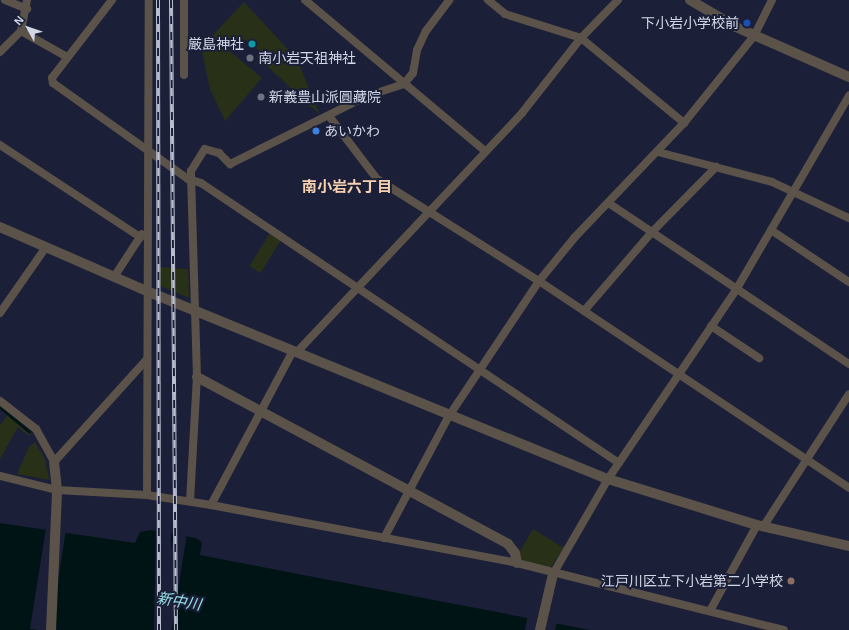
<!DOCTYPE html>
<html>
<head>
<meta charset="utf-8">
<style>
	body { margin:0 }
	#map { position:relative; width:849px; height:630px; overflow:hidden; background:#1b2038; font-family:Arial,"Noto Sans JP",sans-serif }
	div>[style] { position:absolute }
	[style*='--x'] { left:calc(var(--x)*1px); top:calc(var(--y)*1px); width:calc(var(--w)*1px); rotate:calc(var(--a)*1deg) }
	.green>* { inset:0; background:#293018; transform-origin:0 0 }
	.water>* { inset:0; background:#001416 }
	.pier>* { inset:0; background:#1b2038; transform-origin:0 0 }
	.stream>* { height:2.5px; margin:-1.25px; padding:0 1.25px; transform-origin:1.25px; border-radius:1.25px; background:#001416 }
	.minor>* { height:8px; margin:-4px; padding:0 4px; transform-origin:4px; border-radius:4px; background:#5b5249 }
	.tertiary>* { height:10px; margin:-5px; padding:0 5px; transform-origin:5px; border-radius:5px; background:#5b5249 }
	.rail>* { height:4px; margin-top:-2px; transform-origin:0; background:repeating-linear-gradient(90deg,#1b2038 0 8px,#bbc0d1 0 16px); box-sizing:border-box; border-block:1px solid #bbc0d1 }
	.dots>* { width:11px; height:11px; translate:-50% -50%; box-sizing:border-box; border:2px solid #1b2038; border-radius:50% }
	span { translate:-50% -50%; white-space:nowrap; text-align:center; line-height:1.15; -webkit-text-stroke:4px #1b2038; paint-order:stroke }
	.poi-label { font-size:14px; color:#d2d7e7 }
	.right { translate:-100% -50%; text-align:right }
	.left { translate:0 -50%; text-align:left }
	.neighbourhood-label { font-size:15px; color:#f6d0b0; font-weight:700 }
	.water-label { font-size:15px; color:#9ae2e7; font-style:italic }
	.north { position:absolute; left:8px; top:8px; width:40px; height:40px; -webkit-text-stroke:3px #1b2038; paint-order:stroke; rotate:310deg; font-size:11px; font-weight:700; line-height:16px; text-align:center; color:#d2d7e7 }
	.north::after { content:''; display:block; margin:auto; width:14px; height:18px; background:#d2d7e7; clip-path:polygon(50% 0,100% 100%,50% 72%,0 100%) }
</style>
</head>
<body>
<div id="map">
	<div class="green">
		<div style="clip-path:polygon(244px 2px,297px 59px,320px 115px,256px 56px,260px 51px,244px 39px,233px 52px,212px 36px)"></div>
		<div style="clip-path:polygon(211px 36px,262px 78px,225px 121px,210px 89px,201px 47px)"></div>
		<div style="left:270px;top:233px;width:13px;height:39px;rotate:32deg"></div>
		<div style="clip-path:polygon(159px 267px,188px 269px,189px 298px,158px 285px)"></div>
		<div style="clip-path:polygon(0 406px,31px 431px,29px 436px,18px 427px,0 459px,0 425px,7px 416px)"></div>
		<div style="clip-path:polygon(35px 442px,45px 459px,49px 480px,17px 474px,29px 447px)"></div>
		<div style="clip-path:polygon(533px 529px,564px 548px,548px 571px,522px 563px,519px 553px)"></div>
	</div>
	<div class="water">
		<div style="clip-path:polygon(0 523px,135px 543px,140px 532px,151px 530px,196px 538px,202px 542px,200px 555px,590px 630px,0 630px)"></div>
	</div>
	<div class="pier">
		<div style="left:46px;top:528px;width:20px;height:102px;rotate:9deg"></div>
		<div style="clip-path:polygon(156px 529px,171px 532px,171px 630px,154px 630px)"></div>
		<div style="left:174px;top:532px;width:13px;height:98px;rotate:9deg"></div>
		<div style="clip-path:polygon(528px 615px,557px 621px,555px 630px,525px 630px)"></div>
	</div>
	<div class="stream">
		<div style="--x:0;--y:407;--w:38;--a:40"></div>
	</div>
	<div class="minor">
		<div style="--x:5;--y:0;--w:24;--a:22"></div>
		<div style="--x:112;--y:0;--w:98;--a:127.6"></div>
		<div style="--x:52;--y:78;--w:5;--a:79"></div>
		<div style="--x:53;--y:83;--w:166;--a:35.4"></div>
		<div style="--x:188;--y:179;--w:14;--a:17"></div>
		<div style="--x:201;--y:183;--w:503;--a:33.82"></div>
		<div style="--x:305;--y:0;--w:235;--a:40"></div>
		<div style="--x:488;--y:0;--w:22;--a:39"></div>
		<div style="--x:505;--y:14;--w:80;--a:17.5"></div>
		<div style="--x:581;--y:38;--w:134;--a:39.5"></div>
		<div style="--x:21;--y:31;--w:53;--a:29.5"></div>
		<div style="--x:0;--y:52;--w:30;--a:-45"></div>
		<div style="--x:21;--y:31;--w:32;--a:-79"></div>
		<div style="--x:184;--y:75;--w:75;--a:-90"></div>
		<div style="--x:329;--y:116;--w:79;--a:52.7"></div>
		<div style="--x:377;--y:179;--w:191;--a:32.2"></div>
		<div style="--x:539;--y:281;--w:373;--a:33.7"></div>
		<div style="--x:0;--y:145;--w:168;--a:33.3"></div>
		<div style="--x:658;--y:152;--w:118;--a:14.7"></div>
		<div style="--x:772;--y:182;--w:85;--a:25.1"></div>
		<div style="--x:610;--y:204;--w:288;--a:33.8"></div>
		<div style="--x:771;--y:230;--w:94;--a:33.7"></div>
		<div style="--x:114;--y:277;--w:51;--a:-56.9"></div>
		<div style="--x:584;--y:311;--w:103;--a:-49.3"></div>
		<div style="--x:651;--y:233;--w:93;--a:-45.4"></div>
		<div style="--x:0;--y:313;--w:80;--a:-55.1"></div>
		<div style="--x:711;--y:326;--w:58;--a:33.7"></div>
		<div style="--x:297;--y:352;--w:328;--a:-46.7"></div>
		<div style="--x:522;--y:113;--w:95;--a:-51.8"></div>
		<div style="--x:581;--y:38;--w:53;--a:-45.8"></div>
		<div style="--x:0;--y:401;--w:46;--a:37.9"></div>
		<div style="--x:36;--y:429;--w:38;--a:61"></div>
		<div style="--x:54;--y:462;--w:139;--a:-47.9"></div>
		<div style="--x:0;--y:476;--w:59;--a:13.8"></div>
		<div style="--x:57;--y:490;--w:90;--a:3.2"></div>
		<div style="--x:147;--y:495;--w:65;--a:8.9"></div>
		<div style="--x:211;--y:505;--w:174;--a:-62"></div>
		<div style="--x:147;--y:495;--w:495;--a:-89.8"></div>
		<div style="--x:190;--y:501;--w:124;--a:-86.8"></div>
		<div style="--x:197;--y:377;--w:206;--a:-91.7"></div>
		<div style="--x:191;--y:171;--w:26;--a:-58"></div>
		<div style="--x:205;--y:149;--w:15;--a:16"></div>
		<div style="--x:219;--y:153;--w:16;--a:45"></div>
		<div style="--x:230;--y:164;--w:153;--a:-26.4"></div>
		<div style="--x:367;--y:96;--w:39;--a:-18"></div>
		<div style="--x:404;--y:84;--w:14;--a:-51"></div>
		<div style="--x:413;--y:73;--w:23;--a:-80"></div>
		<div style="--x:417;--y:50;--w:21;--a:-65"></div>
		<div style="--x:426;--y:31;--w:39;--a:-53"></div>
		<div style="--x:211;--y:505;--w:311;--a:10.7"></div>
		<div style="--x:517;--y:563;--w:275;--a:14.1"></div>
		<div style="--x:763;--y:527;--w:158;--a:-57.1"></div>
		<div style="--x:384;--y:538;--w:138;--a:-62"></div>
		<div style="--x:449;--y:416;--w:162;--a:-56.3"></div>
		<div style="--x:539;--y:281;--w:57;--a:-50.7"></div>
		<div style="--x:575;--y:237;--w:158;--a:-46.3"></div>
		<div style="--x:684;--y:123;--w:112;--a:-51.2"></div>
		<div style="--x:754;--y:36;--w:40;--a:-63.4"></div>
		<div style="--x:553;--y:574;--w:110;--a:-59.9"></div>
		<div style="--x:608;--y:479;--w:228;--a:-55.9"></div>
		<div style="--x:736;--y:290;--w:225;--a:-59.8"></div>
		<div style="--x:711;--y:609;--w:96;--a:-61.3"></div>
	</div>
	<div class="tertiary">
		<div style="--x:690;--y:0;--w:53;--a:30.4"></div>
		<div style="--x:736;--y:27;--w:124;--a:23.9"></div>
		<div style="--x:0;--y:227;--w:163;--a:23.6"></div>
		<div style="--x:149;--y:292;--w:496;--a:22.2"></div>
		<div style="--x:608;--y:479;--w:156;--a:17.2"></div>
		<div style="--x:757;--y:525;--w:94;--a:12.9"></div>
		<div style="--x:197;--y:377;--w:353;--a:28.2"></div>
		<div style="--x:508;--y:544;--w:11;--a:52"></div>
		<div style="--x:515;--y:553;--w:10;--a:79"></div>
		<div style="--x:51;--y:630;--w:140;--a:-87.5"></div>
		<div style="--x:57;--y:490;--w:28;--a:-96"></div>
		<div style="--x:540;--y:630;--w:57;--a:-76.9"></div>
	</div>
	<div class="rail">
		<div style="--x:158;--y:0;--w:630;--a:89.91"></div>
		<div style="--x:171;--y:0;--w:630;--a:89.55"></div>
	</div>
	<div class="dots">
		<div style="left:747px;top:23px;background:#1a4fb4"></div>
		<div style="left:252px;top:44px;background:#0f9aa8"></div>
		<div style="left:250px;top:58px;background:#6b7280"></div>
		<div style="left:261px;top:97px;background:#6b7280"></div>
		<div style="left:316px;top:131px;background:#3f7fe0"></div>
		<div style="left:791px;top:581px;background:#8d6e63"></div>
	</div>
	<div class="poi-label">
		<span class="right" style="left:739px;top:23px">下小岩小学校前</span>
		<span class="right" style="left:244px;top:44px">厳島神社</span>
		<span class="left" style="left:258px;top:58px">南小岩天祖神社</span>
		<span class="left" style="left:269px;top:97px">新義豊山派圓藏院</span>
		<span class="left" style="left:324px;top:131px">あいかわ</span>
		<span class="right" style="left:783px;top:581px">江戸川区立下小岩第二小学校</span>
	</div>
	<div class="neighbourhood-label">
		<span style="left:347px;top:187px">南小岩六丁目</span>
	</div>
	<div class="water-label">
		<span style="left:179px;top:601px;rotate:9deg">新中川</span>
	</div>
	<div class="north">N</div>
</div>
</body>
</html>
